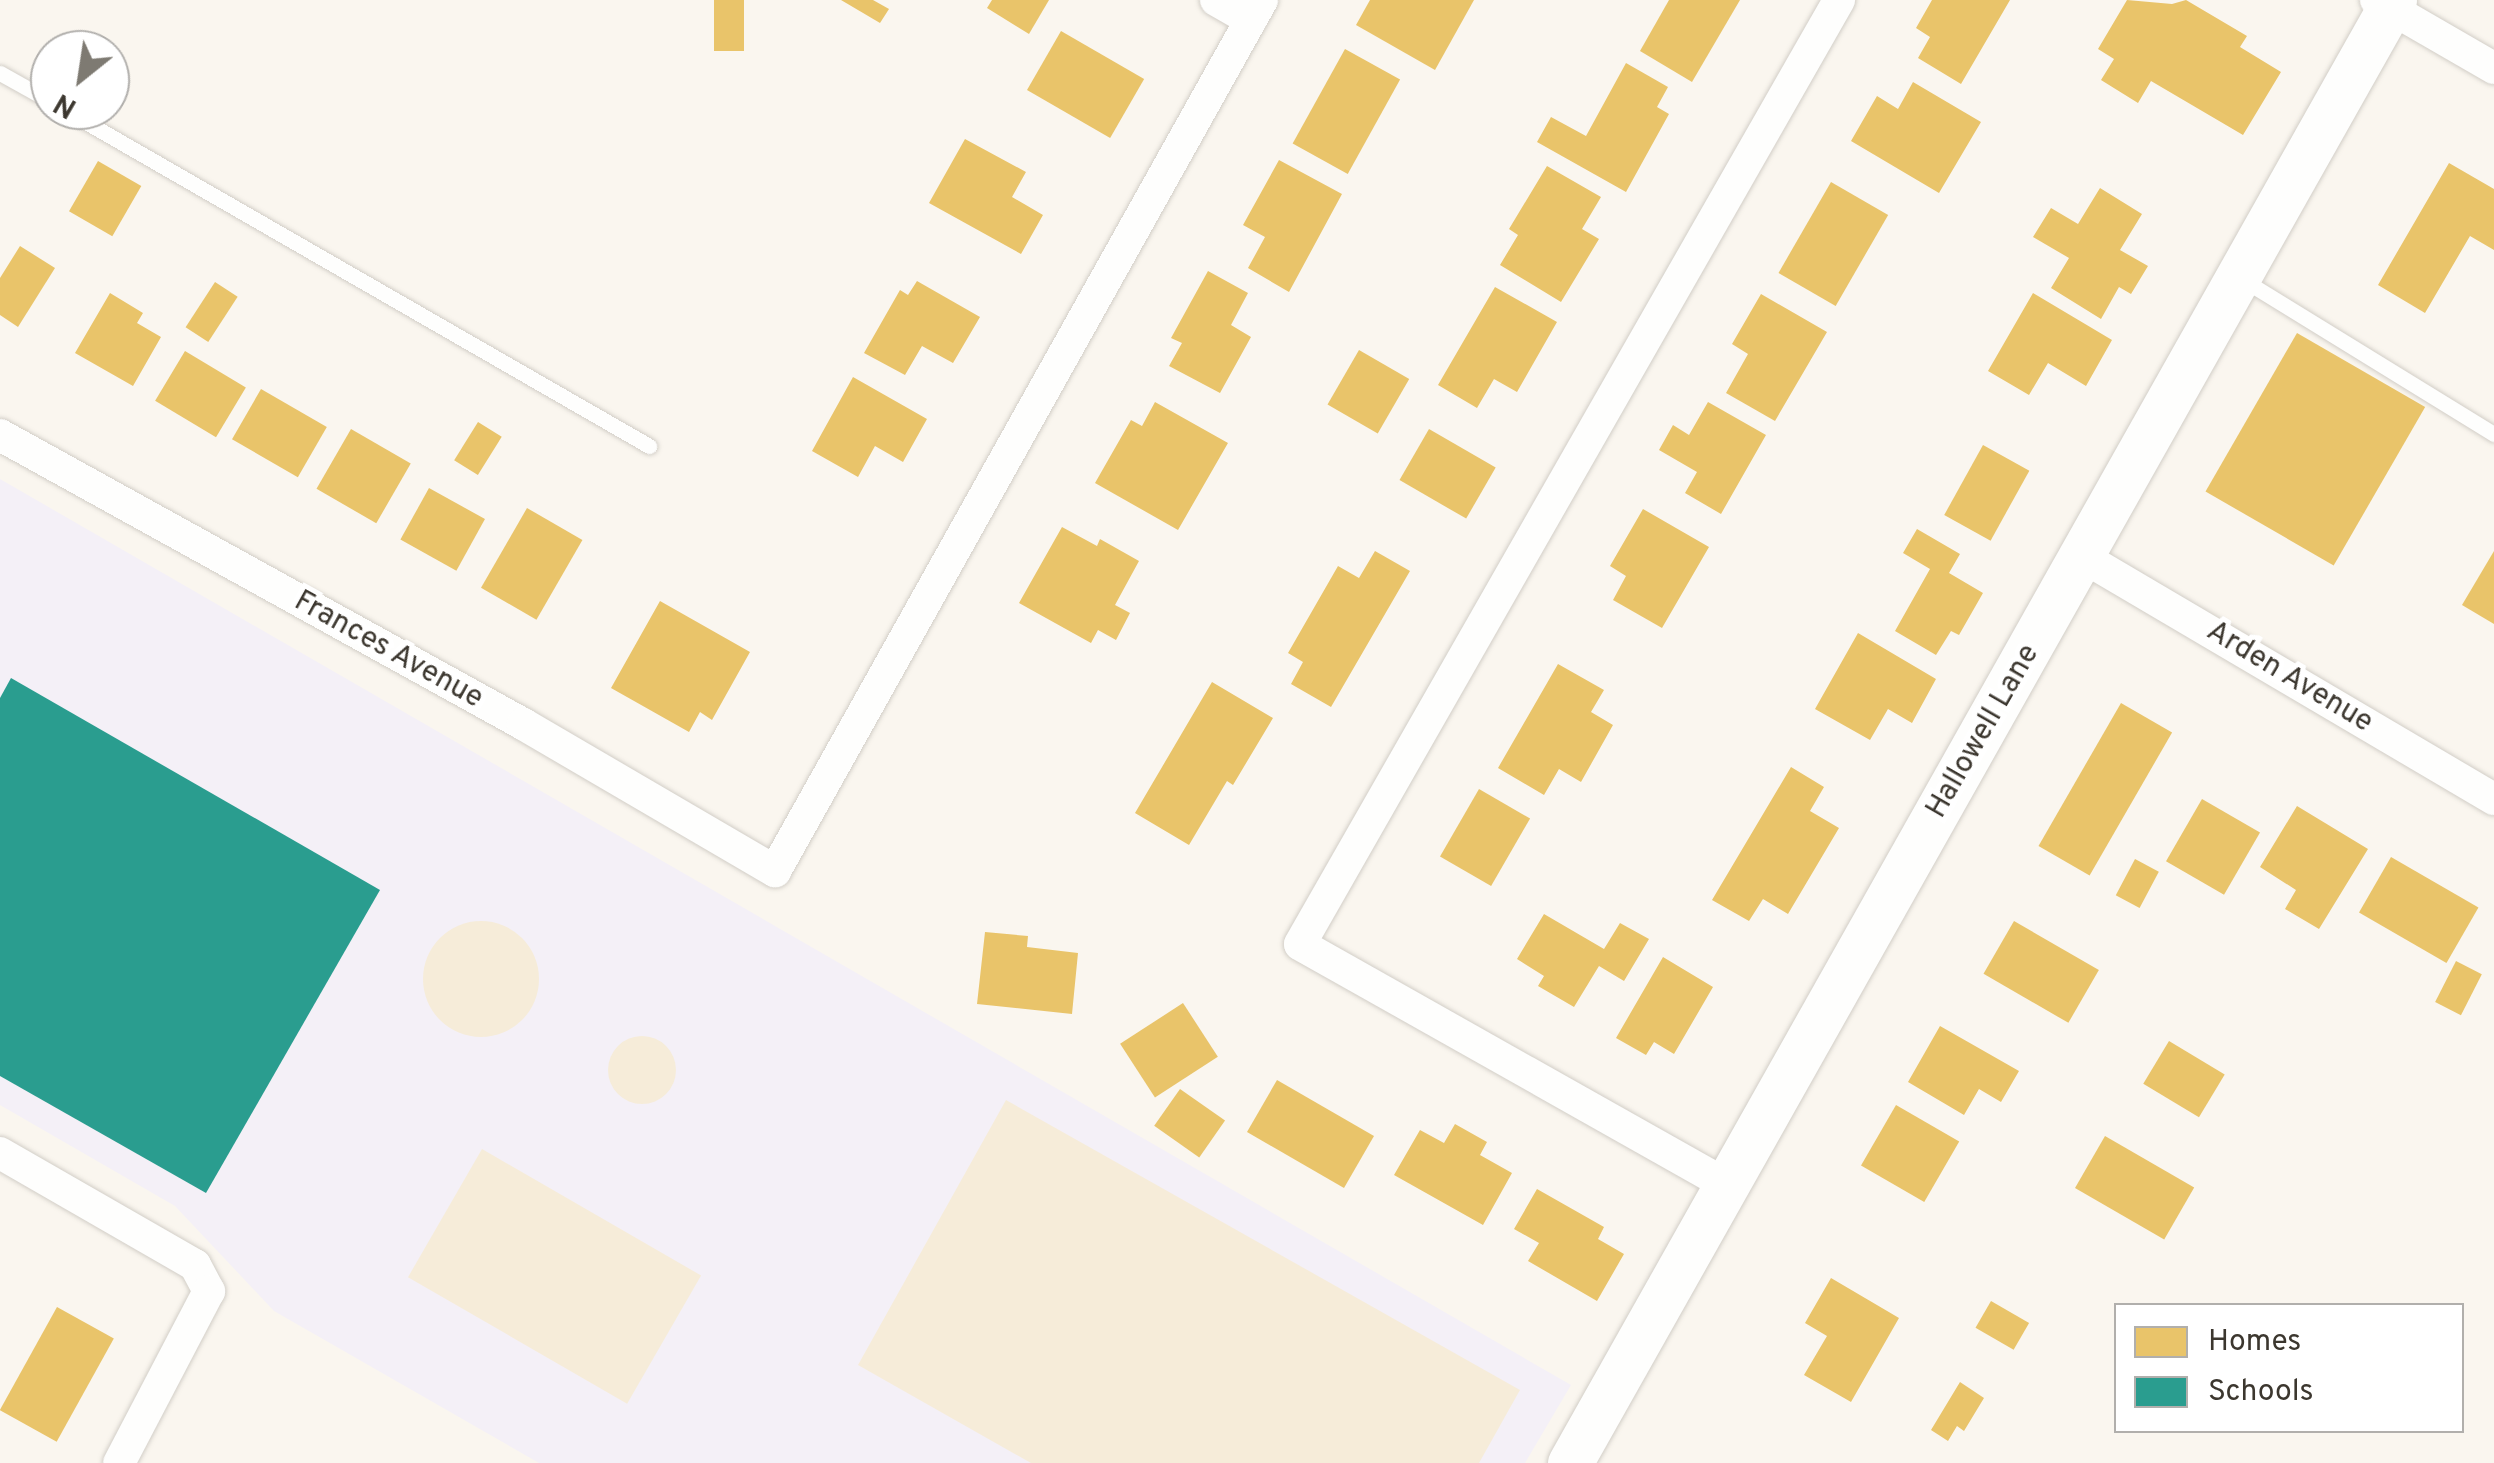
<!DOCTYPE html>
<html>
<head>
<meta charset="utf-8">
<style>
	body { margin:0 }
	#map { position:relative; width:2494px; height:1463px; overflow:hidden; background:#faf6ef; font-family:Overpass,sans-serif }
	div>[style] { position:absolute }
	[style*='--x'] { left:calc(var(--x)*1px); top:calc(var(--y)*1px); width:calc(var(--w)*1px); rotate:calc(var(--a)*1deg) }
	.education>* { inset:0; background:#f4f0f7 }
	.green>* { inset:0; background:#f6ecd9; transform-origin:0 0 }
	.round { border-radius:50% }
	.homes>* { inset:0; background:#e9c46a; transform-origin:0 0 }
	.schools>* { inset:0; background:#2a9d8f }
	.roads { filter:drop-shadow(0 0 2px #d2cec7) drop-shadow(0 0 2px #d2cec7) }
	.lane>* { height:15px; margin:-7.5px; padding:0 7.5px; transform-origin:7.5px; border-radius:7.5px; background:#fefefd }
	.street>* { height:32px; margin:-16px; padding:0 16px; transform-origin:16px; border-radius:16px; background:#fefefd }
	.secondary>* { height:45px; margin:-22.5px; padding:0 22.5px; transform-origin:22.5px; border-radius:22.5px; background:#fefefd }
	span { translate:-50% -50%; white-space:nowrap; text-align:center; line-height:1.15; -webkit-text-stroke:10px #fff; paint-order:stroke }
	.street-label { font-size:30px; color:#3c372f }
	.legend { position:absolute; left:2114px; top:1303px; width:350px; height:130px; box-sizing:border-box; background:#fff; border:2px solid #b1afac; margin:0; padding:12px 18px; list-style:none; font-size:30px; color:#3c372f }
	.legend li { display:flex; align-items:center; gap:20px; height:50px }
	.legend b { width:50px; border:2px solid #b1afac }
	.north { position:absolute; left:30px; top:30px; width:100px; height:100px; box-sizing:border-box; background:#fff; border:2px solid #b1afac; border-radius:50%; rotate:210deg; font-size:28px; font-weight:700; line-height:40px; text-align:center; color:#3c372f }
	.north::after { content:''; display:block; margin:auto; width:35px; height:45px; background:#7e7a72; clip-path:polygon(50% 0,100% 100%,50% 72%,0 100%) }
</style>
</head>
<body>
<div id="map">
	<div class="education">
		<div style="clip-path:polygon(0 479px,1571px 1385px,1525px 1463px,539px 1463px,274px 1311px,175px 1206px,0 1105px)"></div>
	</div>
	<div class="green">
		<div class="round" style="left:423px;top:921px;width:116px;height:116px"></div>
		<div class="round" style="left:608px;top:1036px;width:68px;height:68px"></div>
		<div style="clip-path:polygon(1006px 1100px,1520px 1390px,1479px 1463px,1031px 1463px,858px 1365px)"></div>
		<div style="left:482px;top:1149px;width:253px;height:148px;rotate:30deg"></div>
	</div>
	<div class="homes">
		<div style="left:714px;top:0;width:30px;height:51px"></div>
		<div style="clip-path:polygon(841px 0,873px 0,889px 9px,880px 23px)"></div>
		<div style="clip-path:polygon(992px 0,1049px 0,1029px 34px,987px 8px)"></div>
		<div style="clip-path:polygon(1370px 0,1474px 0,1435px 70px,1356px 25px)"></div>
		<div style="clip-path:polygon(1669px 0,1740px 0,1692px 82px,1640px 51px)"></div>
		<div style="clip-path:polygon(1932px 0,2010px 0,1961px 84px,1918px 58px,1930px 37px,1916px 28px)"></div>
		<div style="clip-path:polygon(2127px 0,2172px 4px,2186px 0,2247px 36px,2240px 47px,2281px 72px,2243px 135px,2151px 81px,2138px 103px,2101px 80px,2114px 59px,2098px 49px)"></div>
		<div style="left:1061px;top:31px;width:96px;height:68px;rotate:30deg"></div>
		<div style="left:1345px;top:49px;width:63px;height:108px;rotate:29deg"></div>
		<div style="clip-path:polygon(1626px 63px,1668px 87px,1657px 107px,1669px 114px,1626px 192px,1537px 142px,1551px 117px,1586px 136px)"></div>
		<div style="clip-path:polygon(1913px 82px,1981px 122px,1939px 193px,1851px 141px,1877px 96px,1898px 109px)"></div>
		<div style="clip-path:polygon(965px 139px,1026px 172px,1012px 197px,1043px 215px,1021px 254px,929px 203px)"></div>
		<div style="clip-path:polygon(1279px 160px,1342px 194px,1289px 292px,1248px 268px,1265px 237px,1243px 225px)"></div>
		<div style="left:98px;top:161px;width:50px;height:58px;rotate:30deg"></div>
		<div style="clip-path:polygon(2449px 163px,2494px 189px,2494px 250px,2470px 236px,2425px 313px,2378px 285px)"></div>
		<div style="clip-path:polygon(1547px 166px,1601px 197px,1582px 229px,1599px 239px,1561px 302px,1500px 265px,1518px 235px,1509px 229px)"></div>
		<div style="left:1831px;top:182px;width:66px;height:105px;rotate:30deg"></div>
		<div style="clip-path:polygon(2100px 188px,2142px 214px,2120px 250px,2148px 266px,2131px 294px,2119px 287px,2101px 319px,2051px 288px,2069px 258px,2033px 237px,2051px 208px,2078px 224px)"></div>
		<div style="clip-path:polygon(20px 246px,55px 268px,18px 327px,0 315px,0 278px)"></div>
		<div style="clip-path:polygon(1208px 271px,1248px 293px,1231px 325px,1251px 337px,1220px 393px,1169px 366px,1182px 343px,1171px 338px)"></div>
		<div style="clip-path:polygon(917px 281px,980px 317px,953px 363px,922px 346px,905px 375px,864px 353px,900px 290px,908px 295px)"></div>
		<div style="left:215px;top:282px;width:27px;height:54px;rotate:33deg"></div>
		<div style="clip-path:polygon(1495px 287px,1557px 322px,1517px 392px,1494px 379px,1477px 408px,1438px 385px)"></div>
		<div style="clip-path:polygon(110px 293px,143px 313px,137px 323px,161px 337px,133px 386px,75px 353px)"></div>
		<div style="clip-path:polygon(2033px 293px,2112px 340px,2086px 386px,2048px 363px,2029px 395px,1988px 371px)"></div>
		<div style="clip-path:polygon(1761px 294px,1827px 332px,1775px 421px,1726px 393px,1748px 354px,1732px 344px)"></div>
		<div style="left:2297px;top:333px;width:148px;height:183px;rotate:30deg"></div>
		<div style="left:1359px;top:350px;width:58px;height:63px;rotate:30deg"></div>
		<div style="left:185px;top:351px;width:71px;height:58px;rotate:31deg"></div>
		<div style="clip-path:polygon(853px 377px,927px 419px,903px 462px,875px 446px,858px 477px,812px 451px)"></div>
		<div style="left:261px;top:389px;width:76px;height:58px;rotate:30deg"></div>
		<div style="clip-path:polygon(1155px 402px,1228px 443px,1178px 530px,1095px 483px,1131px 420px,1142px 426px)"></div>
		<div style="clip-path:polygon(1708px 402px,1766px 435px,1721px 514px,1685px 493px,1697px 472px,1659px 450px,1673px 425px,1689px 435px)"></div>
		<div style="left:478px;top:422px;width:28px;height:45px;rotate:32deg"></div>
		<div style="left:351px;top:429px;width:69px;height:69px;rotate:30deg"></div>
		<div style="left:1429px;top:429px;width:77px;height:59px;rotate:30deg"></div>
		<div style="left:1983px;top:445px;width:53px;height:80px;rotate:29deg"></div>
		<div style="left:429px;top:488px;width:64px;height:59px;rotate:29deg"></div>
		<div style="left:527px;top:508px;width:64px;height:92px;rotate:30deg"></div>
		<div style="clip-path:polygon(1643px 509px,1709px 547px,1662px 628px,1613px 600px,1626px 576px,1610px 566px)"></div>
		<div style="clip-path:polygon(1062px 527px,1097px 546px,1100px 539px,1139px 561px,1115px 605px,1130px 613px,1116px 640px,1098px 630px,1091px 643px,1019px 603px)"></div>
		<div style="clip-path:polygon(1917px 529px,1960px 554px,1949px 573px,1983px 593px,1959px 635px,1951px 631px,1936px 655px,1895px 631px,1930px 569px,1903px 553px)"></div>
		<div style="clip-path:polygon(1375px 551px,1410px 571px,1331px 707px,1291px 684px,1303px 662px,1288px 653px,1338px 566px,1359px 578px)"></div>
		<div style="clip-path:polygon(2494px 551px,2494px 624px,2462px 605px)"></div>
		<div style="clip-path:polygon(660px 601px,750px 652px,712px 720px,700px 712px,689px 732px,611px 688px)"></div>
		<div style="clip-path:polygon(1858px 633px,1936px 679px,1912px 723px,1888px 709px,1870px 740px,1815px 709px)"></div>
		<div style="clip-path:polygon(1558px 664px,1604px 690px,1591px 712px,1613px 725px,1581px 782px,1559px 769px,1544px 795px,1498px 768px)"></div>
		<div style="clip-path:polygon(1212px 682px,1273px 718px,1233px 785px,1227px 781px,1189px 845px,1135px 813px)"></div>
		<div style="left:2121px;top:703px;width:59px;height:165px;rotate:30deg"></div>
		<div style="clip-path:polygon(1791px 767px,1824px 787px,1810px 811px,1839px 828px,1788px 914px,1763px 899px,1749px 921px,1712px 900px)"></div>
		<div style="left:1479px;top:789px;width:59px;height:78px;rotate:30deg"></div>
		<div style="left:2202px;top:799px;width:67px;height:72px;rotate:30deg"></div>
		<div style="clip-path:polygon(2297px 806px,2368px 849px,2319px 929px,2285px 909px,2296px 890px,2260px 867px)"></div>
		<div style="left:2391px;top:857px;width:101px;height:64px;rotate:30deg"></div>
		<div style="left:2135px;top:859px;width:27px;height:41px;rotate:28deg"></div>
		<div style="clip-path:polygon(1544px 914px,1604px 949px,1620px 923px,1649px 939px,1624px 981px,1599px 966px,1574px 1007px,1538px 986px,1544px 976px,1517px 959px)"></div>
		<div style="left:2014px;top:921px;width:98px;height:61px;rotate:30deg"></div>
		<div style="clip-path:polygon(985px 932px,1028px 936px,1027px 947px,1078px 953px,1072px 1014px,977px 1004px)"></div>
		<div style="clip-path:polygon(1663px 957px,1713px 987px,1674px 1054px,1654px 1042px,1646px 1055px,1616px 1038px)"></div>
		<div style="left:2456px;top:961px;width:29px;height:46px;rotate:27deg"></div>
		<div style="left:1183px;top:1003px;width:64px;height:75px;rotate:57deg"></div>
		<div style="clip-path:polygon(1940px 1026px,2019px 1071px,2001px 1102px,1979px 1089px,1964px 1115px,1908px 1082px)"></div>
		<div style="left:2169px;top:1041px;width:65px;height:50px;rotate:31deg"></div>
		<div style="left:1277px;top:1080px;width:112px;height:60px;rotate:30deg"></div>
		<div style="left:1180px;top:1089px;width:55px;height:45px;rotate:35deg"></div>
		<div style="left:1896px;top:1105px;width:73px;height:70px;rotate:30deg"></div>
		<div style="clip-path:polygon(1455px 1124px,1487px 1142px,1480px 1155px,1512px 1173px,1483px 1225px,1394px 1175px,1420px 1130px,1444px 1143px)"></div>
		<div style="left:2105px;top:1136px;width:103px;height:60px;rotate:30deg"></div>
		<div style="clip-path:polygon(1537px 1189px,1604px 1227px,1598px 1239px,1624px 1254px,1597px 1301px,1528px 1261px,1539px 1243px,1514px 1229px)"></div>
		<div style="clip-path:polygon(1831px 1278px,1899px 1318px,1851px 1402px,1804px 1375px,1827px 1336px,1805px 1323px)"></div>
		<div style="left:1991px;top:1301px;width:44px;height:31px;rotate:30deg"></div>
		<div style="left:57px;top:1307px;width:65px;height:118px;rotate:29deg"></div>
		<div style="clip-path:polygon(1960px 1382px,1984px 1398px,1964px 1431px,1957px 1426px,1948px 1441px,1931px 1430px)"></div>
	</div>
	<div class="schools">
		<div style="clip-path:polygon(11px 678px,380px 890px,206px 1193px,0 1076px,0 698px)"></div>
	</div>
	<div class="roads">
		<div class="lane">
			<div style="--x:0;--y:73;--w:57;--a:29.2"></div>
			<div style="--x:65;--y:110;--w:674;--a:29.91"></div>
			<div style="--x:2242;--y:279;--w:296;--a:31.6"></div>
		</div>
		<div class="street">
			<div style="--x:1216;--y:0;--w:40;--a:29.7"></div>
			<div style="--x:2376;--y:0;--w:136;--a:30"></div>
			<div style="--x:0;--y:435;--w:598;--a:28.92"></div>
			<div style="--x:523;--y:724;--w:292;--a:30.3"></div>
			<div style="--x:775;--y:871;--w:998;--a:-60.79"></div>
			<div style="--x:2083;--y:557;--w:477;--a:30.5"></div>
			<div style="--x:0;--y:1153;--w:225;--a:29.9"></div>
			<div style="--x:195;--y:1265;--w:30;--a:62"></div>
			<div style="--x:209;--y:1291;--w:194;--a:117.6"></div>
			<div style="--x:1727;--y:1185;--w:490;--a:-150.6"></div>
			<div style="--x:1300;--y:944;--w:1087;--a:-60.27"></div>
		</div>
		<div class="secondary">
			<div style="--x:1570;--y:1463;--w:1679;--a:-60.61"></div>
		</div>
	</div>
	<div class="street-label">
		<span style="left:388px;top:651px;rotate:29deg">Frances Avenue</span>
		<span style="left:2289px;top:678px;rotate:31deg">Arden Avenue</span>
		<span style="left:1984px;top:732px;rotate:-60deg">Hallowell Lane</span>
	</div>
	<ul class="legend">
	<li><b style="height:28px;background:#e9c46a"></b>Homes</li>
	<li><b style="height:28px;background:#2a9d8f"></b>Schools</li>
	</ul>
	<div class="north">N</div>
</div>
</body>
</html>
